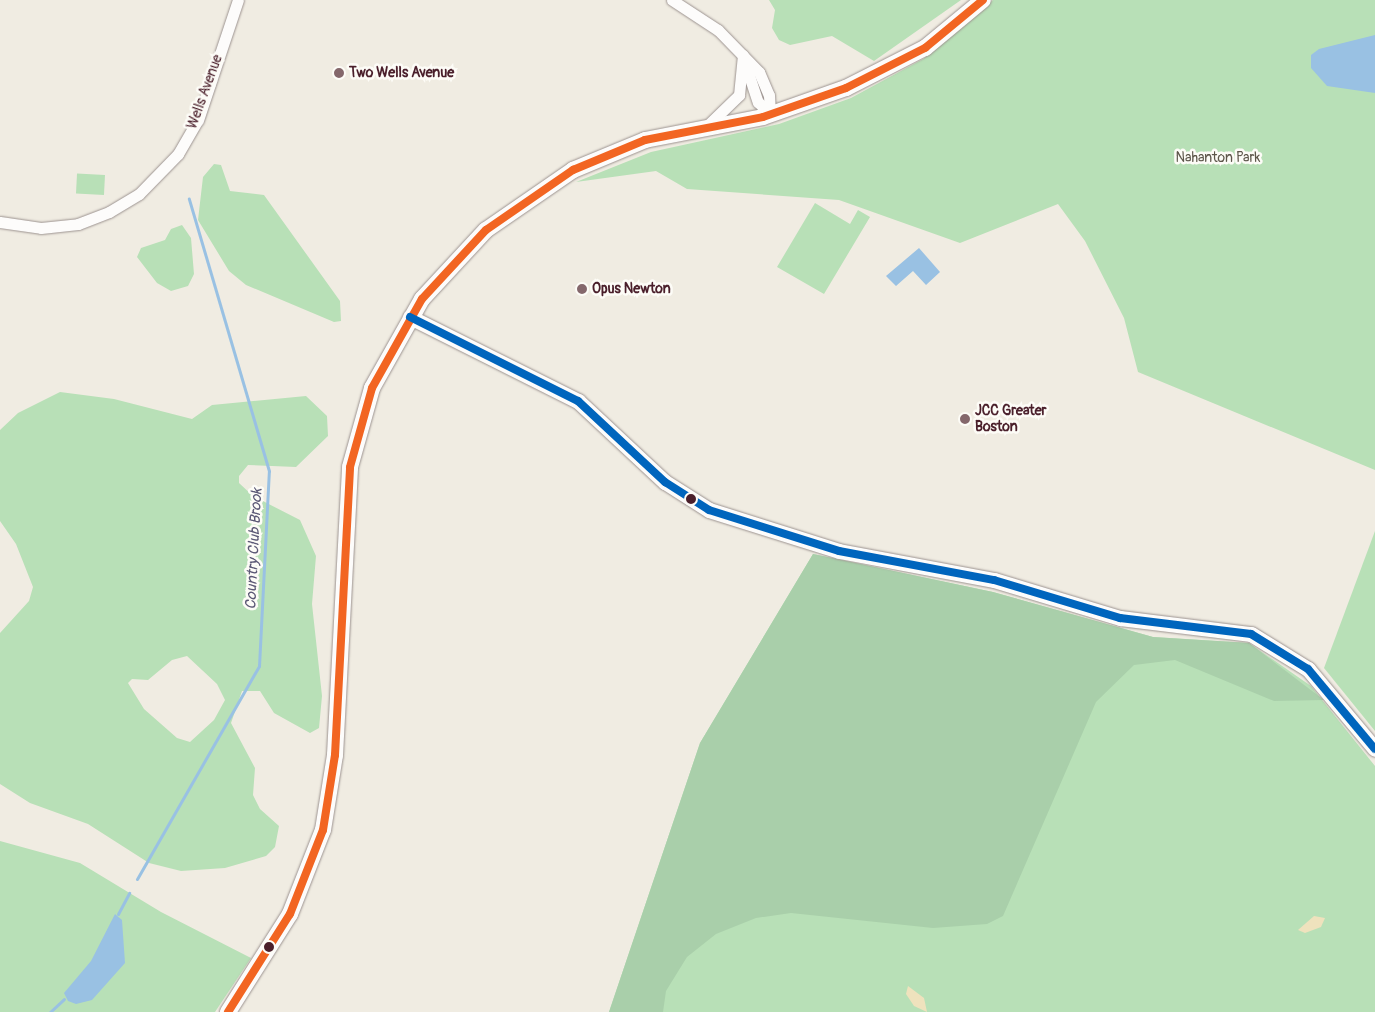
<!DOCTYPE html>
<html>
<head>
<meta charset="utf-8">
<style>
	body { margin:0 }
	#map { position:relative; width:1375px; height:1012px; overflow:hidden; background:#f0ece2; font-family:Pangolin,sans-serif }
	div>[style] { position:absolute }
	[style*='--x'] { left:calc(var(--x)*1px); top:calc(var(--y)*1px); width:calc(var(--w)*1px); rotate:calc(var(--a)*1deg) }
	.green>* { inset:0; background:#b8e0b7; transform-origin:0 0 }
	.forest>* { inset:0; background:#a9cfaa }
	.sand>* { inset:0; background:#efe2bd }
	.water>* { inset:0; background:#99c1e3 }
	.stream>* { height:3px; margin:-1.5px; padding:0 1.5px; transform-origin:1.5px; border-radius:1.5px; background:#99c1e3 }
	.roads { filter:drop-shadow(0 0 1px #9c9390) drop-shadow(0 0 1px #9c9390) }
	.minor>* { height:11px; margin:-5.5px; padding:0 5.5px; transform-origin:5.5px; border-radius:5.5px; background:#fdfcfb }
	.tertiary>* { height:15px; margin:-7.5px; padding:0 7.5px; transform-origin:7.5px; border-radius:7.5px; background:#fdfcfb }
	.secondary>* { height:16px; margin:-8px; padding:0 8px; transform-origin:8px; border-radius:8px; background:#fdfcfb }
	.bus-1>* { height:8px; margin:-4px; padding:0 4px; transform-origin:4px; border-radius:4px; background:#f26522 }
	.bus-2>* { height:8px; margin:-4px; padding:0 4px; transform-origin:4px; border-radius:4px; background:#0065bd }
	.dots>* { width:14px; height:14px; translate:-50% -50%; box-sizing:border-box; border:2px solid #fdfcf7; border-radius:50% }
	span { translate:-50% -50%; white-space:nowrap; text-align:center; line-height:1.15; -webkit-text-stroke:5px #fdfcf7; paint-order:stroke }
	.poi-label { font-size:14px; color:#4a1f2b; font-weight:700 }
	.left { translate:0 -50%; text-align:left }
	.street-label { font-size:14px; color:#4a1f2b }
	.park-label { font-size:14px; color:#5d564a }
	.water-label { font-size:15px; color:#5b5875; font-style:italic }
</style>
</head>
<body>
<div id="map">
	<div class="green">
		<div style="clip-path:polygon(769px 0,961px 0,874px 61px,832px 36px,790px 45px,779px 40px,772px 28px,775px 10px)"></div>
		<div style="clip-path:polygon(993px 0,1375px 0,1375px 470px,1138px 372px,1124px 318px,1085px 241px,1058px 204px,960px 243px,839px 200px,687px 189px,656px 171px,576px 182px,651px 152px,779px 124px,851px 98px,923px 59px)"></div>
		<div style="clip-path:polygon(214px 164px,221px 165px,230px 191px,264px 195px,340px 301px,341px 321px,334px 322px,246px 285px,229px 271px,198px 220px,203px 177px)"></div>
		<div style="left:105px;top:175px;width:20px;height:28px;rotate:93deg"></div>
		<div style="clip-path:polygon(815px 203px,850px 224px,858px 210px,870px 217px,824px 294px,777px 267px)"></div>
		<div style="clip-path:polygon(182px 225px,191px 238px,194px 274px,188px 286px,171px 291px,157px 283px,137px 257px,141px 248px,165px 240px,171px 229px)"></div>
		<div style="clip-path:polygon(evenodd,60px 392px,114px 399px,192px 419px,212px 405px,306px 396px,327px 416px,328px 436px,296px 467px,248px 465px,239px 476px,239px 483px,253px 496px,300px 520px,316px 556px,312px 604px,322px 696px,319px 728px,310px 733px,274px 713px,260px 691px,242px 691px,231px 723px,255px 768px,253px 795px,260px 809px,279px 826px,275px 847px,266px 856px,225px 868px,181px 871px,149px 863px,88px 824px,30px 803px,0 784px,0 633px,29px 601px,33px 587px,16px 544px,0 521px,0 430px,18px 413px,60px 392px,187px 656px,217px 684px,225px 700px,214px 720px,190px 742px,177px 738px,144px 709px,128px 683px,132px 679px,148px 680px,172px 660px,187px 656px)"></div>
		<div style="clip-path:polygon(1375px 531px,1375px 731px,1324px 668px)"></div>
		<div style="clip-path:polygon(813px 554px,993px 592px,1153px 637px,1249px 643px,1311px 686px,1375px 766px,1375px 1012px,609px 1012px,700px 743px)"></div>
		<div style="clip-path:polygon(0 841px,80px 863px,161px 912px,251px 958px,215px 1012px,0 1012px)"></div>
	</div>
	<div class="forest">
		<div style="clip-path:polygon(813px 554px,993px 592px,1153px 637px,1249px 643px,1324px 700px,1274px 701px,1175px 660px,1134px 665px,1096px 702px,1003px 916px,987px 924px,933px 928px,791px 913px,756px 918px,716px 934px,687px 957px,666px 991px,663px 1012px,609px 1012px,700px 743px)"></div>
	</div>
	<div class="sand">
		<div style="clip-path:polygon(1314px 916px,1325px 918px,1321px 927px,1305px 933px,1298px 930px)"></div>
		<div style="clip-path:polygon(908px 986px,924px 998px,927px 1012px,914px 1006px,906px 994px)"></div>
	</div>
	<div class="water">
		<div style="clip-path:polygon(1375px 35px,1375px 93px,1327px 86px,1311px 68px,1311px 55px,1319px 49px)"></div>
		<div style="clip-path:polygon(919px 248px,940px 272px,926px 285px,913px 271px,896px 286px,886px 276px)"></div>
		<div style="clip-path:polygon(115px 914px,122px 920px,125px 963px,92px 1000px,76px 1004px,68px 1001px,64px 993px,91px 961px)"></div>
	</div>
	<div class="stream">
		<div style="--x:137;--y:879;--w:245;--a:-60.2"></div>
		<div style="--x:259;--y:666;--w:195;--a:-87.1"></div>
		<div style="--x:269;--y:471;--w:284;--a:-106.4"></div>
		<div style="--x:118;--y:914;--w:24;--a:-62"></div>
		<div style="--x:50;--y:1012;--w:19;--a:-43"></div>
	</div>
	<div class="roads">
		<div class="minor">
			<div style="--x:672;--y:0;--w:55;--a:33.1"></div>
			<div style="--x:718;--y:30;--w:59;--a:45.7"></div>
			<div style="--x:759;--y:72;--w:25;--a:67"></div>
			<div style="--x:769;--y:95;--w:19;--a:87"></div>
			<div style="--x:746;--y:66;--w:38;--a:72"></div>
			<div style="--x:758;--y:102;--w:17;--a:45"></div>
			<div style="--x:709;--y:124;--w:42;--a:-44"></div>
			<div style="--x:739;--y:95;--w:40;--a:-84.3"></div>
			<div style="--x:0;--y:222;--w:41;--a:8.3"></div>
			<div style="--x:41;--y:228;--w:37;--a:-6"></div>
			<div style="--x:78;--y:224;--w:33;--a:-21"></div>
			<div style="--x:109;--y:212;--w:35;--a:-31"></div>
			<div style="--x:139;--y:194;--w:56;--a:-45.7"></div>
			<div style="--x:178;--y:154;--w:39;--a:-60"></div>
			<div style="--x:198;--y:120;--w:126;--a:-71.6"></div>
		</div>
		<div class="tertiary">
			<div style="--x:410;--y:317;--w:188;--a:26.6"></div>
			<div style="--x:578;--y:401;--w:119;--a:43"></div>
			<div style="--x:665;--y:482;--w:52;--a:32.5"></div>
			<div style="--x:709;--y:510;--w:136;--a:17.5"></div>
			<div style="--x:839;--y:551;--w:158;--a:10.6"></div>
			<div style="--x:994;--y:580;--w:132;--a:16.8"></div>
			<div style="--x:1120;--y:618;--w:132;--a:7"></div>
			<div style="--x:1251;--y:634;--w:67;--a:31.6"></div>
			<div style="--x:1308;--y:669;--w:104;--a:50.1"></div>
		</div>
		<div class="secondary">
			<div style="--x:228;--y:1012;--w:116;--a:-57.7"></div>
			<div style="--x:290;--y:914;--w:90;--a:-68.6"></div>
			<div style="--x:323;--y:830;--w:76;--a:-80.9"></div>
			<div style="--x:335;--y:755;--w:288;--a:-87"></div>
			<div style="--x:350;--y:467;--w:82;--a:-74.4"></div>
			<div style="--x:372;--y:388;--w:102;--a:-60.7"></div>
			<div style="--x:422;--y:299;--w:94;--a:-47.2"></div>
			<div style="--x:486;--y:230;--w:106;--a:-34.6"></div>
			<div style="--x:573;--y:170;--w:78;--a:-22.6"></div>
			<div style="--x:645;--y:140;--w:120;--a:-11"></div>
			<div style="--x:763;--y:117;--w:88;--a:-19.3"></div>
			<div style="--x:846;--y:88;--w:89;--a:-26.9"></div>
			<div style="--x:925;--y:48;--w:75;--a:-39.6"></div>
		</div>
	</div>
	<div class="bus-1">
		<div style="--x:228;--y:1012;--w:116;--a:-57.7"></div>
		<div style="--x:290;--y:914;--w:90;--a:-68.6"></div>
		<div style="--x:323;--y:830;--w:76;--a:-80.9"></div>
		<div style="--x:335;--y:755;--w:288;--a:-87"></div>
		<div style="--x:350;--y:467;--w:82;--a:-74.4"></div>
		<div style="--x:372;--y:388;--w:102;--a:-60.7"></div>
		<div style="--x:422;--y:299;--w:94;--a:-47.2"></div>
		<div style="--x:486;--y:230;--w:106;--a:-34.6"></div>
		<div style="--x:573;--y:170;--w:78;--a:-22.6"></div>
		<div style="--x:645;--y:140;--w:120;--a:-11"></div>
		<div style="--x:763;--y:117;--w:88;--a:-19.3"></div>
		<div style="--x:846;--y:88;--w:89;--a:-26.9"></div>
		<div style="--x:925;--y:48;--w:75;--a:-39.6"></div>
	</div>
	<div class="bus-2">
		<div style="--x:410;--y:317;--w:188;--a:26.6"></div>
		<div style="--x:578;--y:401;--w:119;--a:43"></div>
		<div style="--x:665;--y:482;--w:52;--a:32.5"></div>
		<div style="--x:709;--y:510;--w:136;--a:17.5"></div>
		<div style="--x:839;--y:551;--w:158;--a:10.6"></div>
		<div style="--x:994;--y:580;--w:132;--a:16.8"></div>
		<div style="--x:1120;--y:618;--w:132;--a:7"></div>
		<div style="--x:1251;--y:634;--w:67;--a:31.6"></div>
		<div style="--x:1308;--y:669;--w:104;--a:50.1"></div>
	</div>
	<div class="dots">
		<div style="left:339px;top:73px;background:#84676b"></div>
		<div style="left:582px;top:289px;background:#84676b"></div>
		<div style="left:965px;top:419px;background:#84676b"></div>
		<div style="left:691px;top:499px;background:#4a1f2b"></div>
		<div style="left:269px;top:947px;background:#4a1f2b"></div>
	</div>
	<div class="poi-label">
		<span class="left" style="left:349px;top:73px">Two Wells Avenue</span>
		<span class="left" style="left:592px;top:289px">Opus Newton</span>
		<span class="left" style="left:975px;top:419px">JCC Greater<br>Boston</span>
	</div>
	<div class="street-label">
		<span style="left:205px;top:92px;rotate:-70deg">Wells Avenue</span>
	</div>
	<div class="park-label">
		<span style="left:1218px;top:158px">Nahanton Park</span>
	</div>
	<div class="water-label">
		<span style="left:254px;top:549px;rotate:-87deg">Country Club Brook</span>
	</div>
</div>
</body>
</html>
